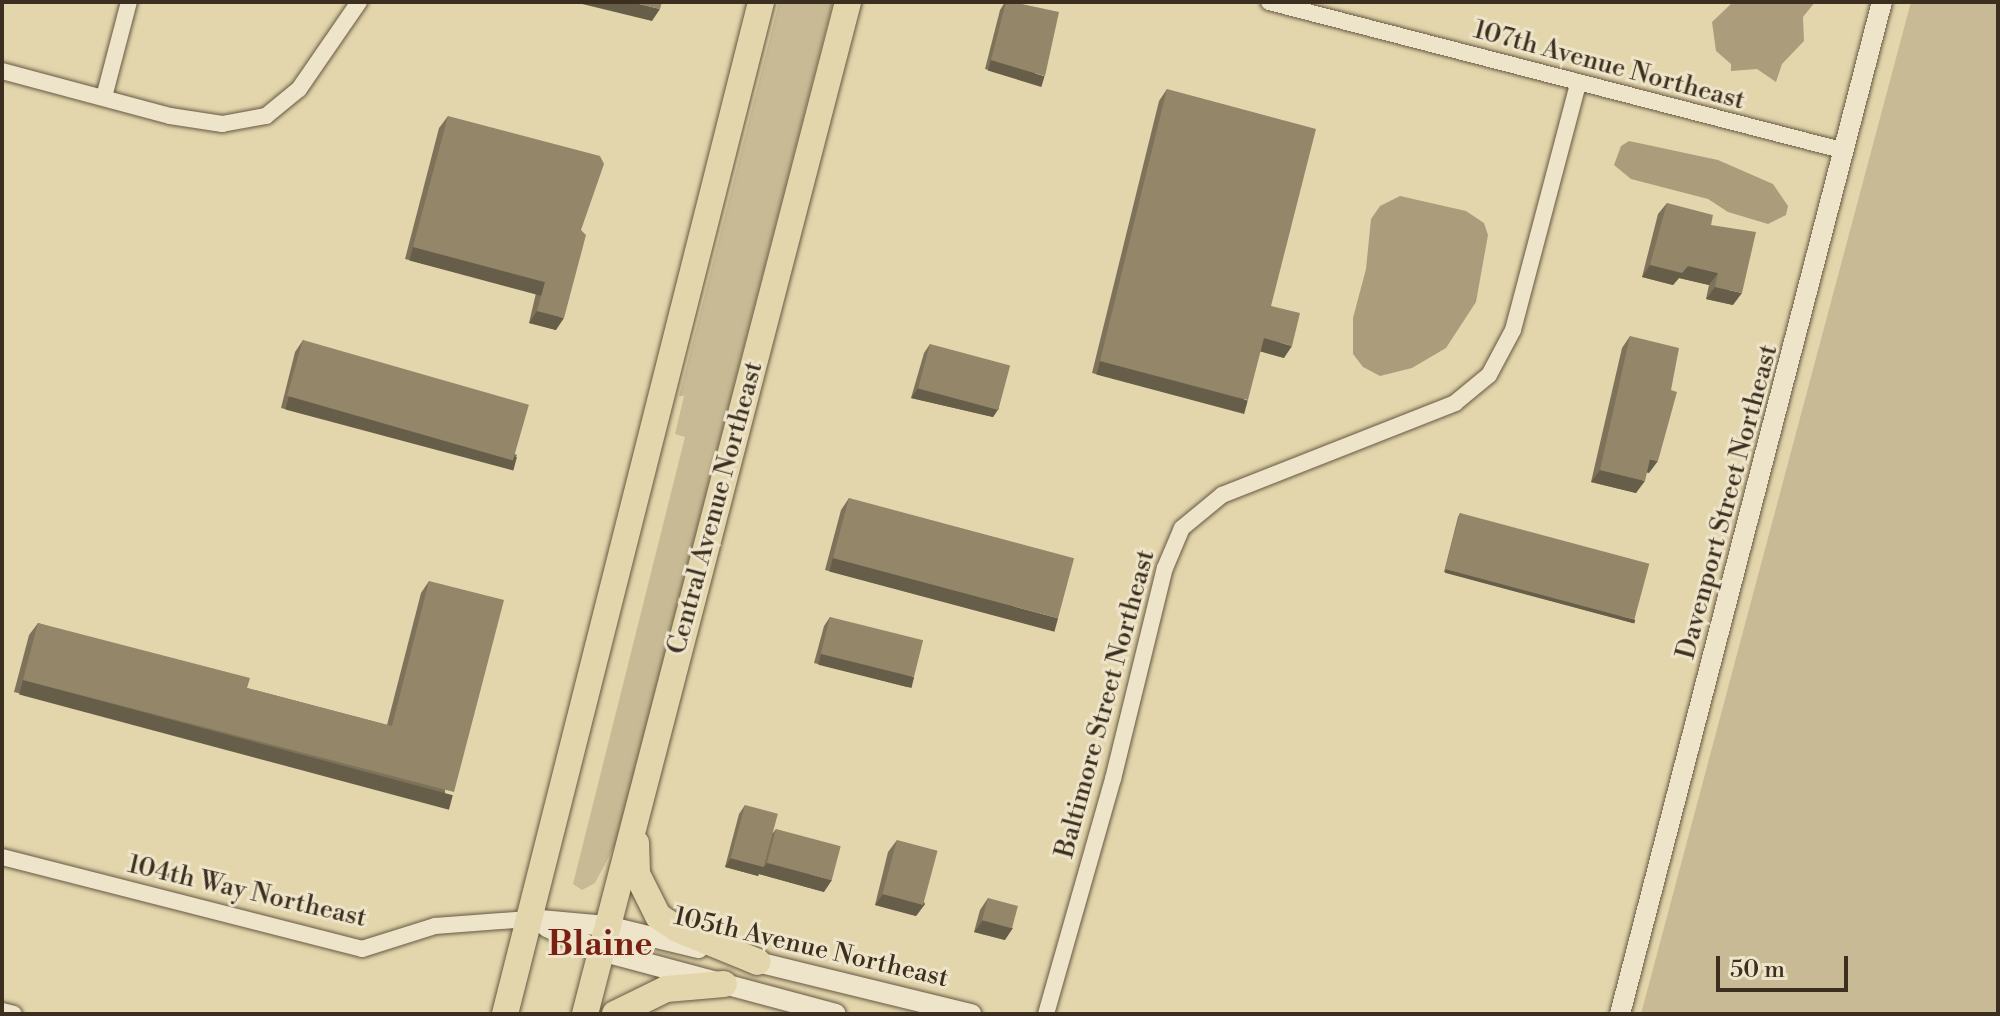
<!DOCTYPE html>
<html>
<head>
<meta charset="utf-8">
<style>
	body { margin:0 }
	#map { position:relative; width:2000px; height:1016px; overflow:hidden; background:#e4d6ac; font-family:"Libre Bodoni",serif }
	div>[style] { position:absolute }
	[style*='--x'] { left:calc(var(--x)*1px); top:calc(var(--y)*1px); width:calc(var(--w)*1px); rotate:calc(var(--a)*1deg) }
	.green>* { inset:0; background:#c7ba94 }
	.water>* { inset:0; background:#ab9d7c }
	.roads { filter:drop-shadow(0 0 2px #665943) drop-shadow(0 0 2px #665943) }
	.minor>* { height:16px; margin:-8px; padding:0 8px; transform-origin:8px; border-radius:8px; background:#ede4c9 }
	.tertiary>* { height:20px; margin:-10px; padding:0 10px; transform-origin:10px; border-radius:10px; background:#ede4c9 }
	.trunk>* { height:26px; margin:-13px; padding:0 13px; transform-origin:13px; border-radius:13px; background:#e4d6ac }
	.wall>* { inset:0; background:#7e735a }
	.shaded-wall>* { inset:0; background:#675e4a; transform-origin:0 0 }
	.building>* { inset:0; background:#938669; transform-origin:0 0 }
	span { translate:-50% -50%; white-space:nowrap; text-align:center; line-height:1.15; -webkit-text-stroke:6px #ede4c9; paint-order:stroke }
	.street-label { font-size:26px; color:#3c2f20 }
	.district-label { font-size:34px; color:#7a1f14; font-weight:700 }
	.frame { position:absolute; inset:0; border:4px solid #3c2f20; pointer-events:none }
	.scale { position:absolute; left:1716px; top:956px; width:132px; height:36px; box-sizing:border-box; border:4px solid #3c2f20; border-top:0; padding-left:10px; font-size:24px; line-height:28px; white-space:nowrap; color:#3c2f20; -webkit-text-stroke:6px #ede4c9; paint-order:stroke }
</style>
</head>
<body>
<div id="map">
	<div class="green">
		<div style="clip-path:polygon(779px 2px,833px 2px,615px 845px,595px 883px,582px 890px,573px 884px,685px 437px,675px 434px,684px 396px,679px 396px)"></div>
		<div style="clip-path:polygon(1911px 2px,1998px 2px,1998px 1014px,1641px 1014px)"></div>
	</div>
	<div class="water">
		<div style="clip-path:polygon(1733px 2px,1815px 2px,1803px 17px,1804px 41px,1782px 64px,1776px 82px,1757px 69px,1731px 71px,1731px 64px,1716px 51px,1712px 22px)"></div>
		<div style="clip-path:polygon(1629px 141px,1718px 160px,1773px 184px,1788px 206px,1786px 215px,1768px 224px,1728px 212px,1708px 199px,1631px 179px,1614px 165px,1621px 146px)"></div>
		<div style="clip-path:polygon(1400px 196px,1466px 211px,1484px 223px,1488px 235px,1476px 302px,1446px 348px,1412px 368px,1380px 376px,1363px 367px,1353px 354px,1353px 318px,1366px 269px,1371px 219px,1380px 206px)"></div>
	</div>
	<div class="roads">
		<div class="minor">
			<div style="--x:1269;--y:2;--w:595;--a:14.5"></div>
			<div style="--x:2;--y:71;--w:174;--a:15"></div>
			<div style="--x:170;--y:116;--w:53;--a:8.7"></div>
			<div style="--x:222;--y:124;--w:45;--a:-10.3"></div>
			<div style="--x:266;--y:116;--w:43;--a:-39.3"></div>
			<div style="--x:299;--y:89;--w:106;--a:-55.4"></div>
			<div style="--x:104;--y:97;--w:98;--a:-75.3"></div>
			<div style="--x:2;--y:857;--w:372;--a:14.3"></div>
			<div style="--x:362;--y:949;--w:77;--a:-17.5"></div>
			<div style="--x:435;--y:926;--w:94;--a:-4.3"></div>
			<div style="--x:2;--y:1011;--w:12;--a:14"></div>
			<div style="--x:1046;--y:1014;--w:244;--a:-74.1"></div>
			<div style="--x:1113;--y:779;--w:217;--a:-76.2"></div>
			<div style="--x:1165;--y:568;--w:43;--a:-67"></div>
			<div style="--x:1182;--y:528;--w:52;--a:-39.5"></div>
			<div style="--x:1222;--y:495;--w:251;--a:-21.5"></div>
			<div style="--x:1455;--y:403;--w:44;--a:-39.5"></div>
			<div style="--x:1489;--y:375;--w:51;--a:-61.9"></div>
			<div style="--x:1513;--y:330;--w:254;--a:-75.2"></div>
		</div>
		<div class="tertiary">
			<div style="--x:529;--y:919;--w:78;--a:5.1"></div>
			<div style="--x:607;--y:926;--w:94;--a:13.6"></div>
			<div style="--x:547;--y:927;--w:59;--a:24"></div>
			<div style="--x:601;--y:951;--w:243;--a:15"></div>
			<div style="--x:745;--y:959;--w:233;--a:13.7"></div>
			<div style="--x:1620;--y:1014;--w:1045;--a:-75.49"></div>
		</div>
		<div class="trunk">
			<div style="--x:636;--y:843;--w:31;--a:88"></div>
			<div style="--x:637;--y:874;--w:47;--a:63.4"></div>
			<div style="--x:658;--y:916;--w:23;--a:34"></div>
			<div style="--x:677;--y:929;--w:87;--a:22.2"></div>
			<div style="--x:505;--y:1014;--w:1044;--a:-75.8"></div>
			<div style="--x:585;--y:1014;--w:1046;--a:-75.43"></div>
			<div style="--x:615;--y:1014;--w:57;--a:-26.1"></div>
			<div style="--x:666;--y:989;--w:58;--a:-4.9"></div>
		</div>
	</div>
	<div class="wall">
		<div style="clip-path:polygon(1005px 2px,1013px 2px,1039px 85px,985px 69px,1000px 10px)"></div>
		<div style="clip-path:polygon(1167px 89px,1271px 306px,1284px 358px,1260px 351px,1240px 412px,1092px 373px,1159px 101px)"></div>
		<div style="clip-path:polygon(448px 116px,581px 230px,556px 330px,529px 323px,536px 293px,405px 259px,439px 128px)"></div>
		<div style="clip-path:polygon(1667px 203px,1711px 225px,1733px 305px,1706px 299px,1709px 285px,1679px 278px,1673px 285px,1642px 277px,1658px 214px)"></div>
		<div style="clip-path:polygon(1630px 336px,1649px 473px,1647px 472px,1636px 493px,1591px 482px,1622px 348px)"></div>
		<div style="clip-path:polygon(303px 340px,517px 455px,509px 467px,281px 408px,295px 352px)"></div>
		<div style="clip-path:polygon(930px 344px,999px 408px,993px 417px,911px 398px,924px 353px)"></div>
		<div style="clip-path:polygon(849px 498px,1050px 630px,825px 570px,841px 510px)"></div>
		<div style="clip-path:polygon(1460px 513px,1633px 623px,1444px 572px,1458px 517px)"></div>
		<div style="clip-path:polygon(429px 581px,446px 804px,14px 692px,29px 635px,38px 623px,247px 688px,387px 725px,421px 593px)"></div>
		<div style="clip-path:polygon(830px 617px,914px 678px,907px 687px,814px 663px,824px 626px)"></div>
		<div style="clip-path:polygon(745px 805px,773px 833px,776px 829px,824px 892px,759px 874px,758px 876px,725px 867px,739px 814px)"></div>
		<div style="clip-path:polygon(897px 840px,925px 904px,916px 916px,875px 905px,888px 852px)"></div>
		<div style="clip-path:polygon(988px 898px,1005px 940px,974px 932px,980px 910px)"></div>
	</div>
	<div class="shaded-wall">
		<div style="clip-path:polygon(574px 2px,631px 2px,660px 9px,652px 21px)"></div>
		<div style="left:991px;top:60px;width:56px;height:11px;rotate:17deg"></div>
		<div style="left:413px;top:247px;width:137px;height:14px;rotate:15deg"></div>
		<div style="clip-path:polygon(1650px 265px,1688px 266px,1718px 273px,1709px 285px,1679px 278px,1673px 285px,1642px 277px)"></div>
		<div style="clip-path:polygon(1715px 287px,1742px 293px,1733px 305px,1706px 299px)"></div>
		<div style="clip-path:polygon(537px 311px,564px 318px,556px 330px,529px 323px)"></div>
		<div style="clip-path:polygon(1264px 338px,1292px 346px,1284px 358px,1255px 350px)"></div>
		<div style="left:1100px;top:361px;width:153px;height:14px;rotate:15deg"></div>
		<div style="clip-path:polygon(918px 388px,999px 408px,993px 417px,911px 398px)"></div>
		<div style="left:289px;top:396px;width:236px;height:14px;rotate:15deg"></div>
		<div style="clip-path:polygon(1650px 459px,1658px 461px,1649px 473px,1642px 471px)"></div>
		<div style="clip-path:polygon(1600px 470px,1645px 481px,1636px 493px,1591px 482px)"></div>
		<div style="left:833px;top:558px;width:233px;height:14px;rotate:15deg"></div>
		<div style="left:1446px;top:569px;width:196px;height:4px;rotate:15deg"></div>
		<div style="left:821px;top:654px;width:96px;height:11px;rotate:14deg"></div>
		<div style="left:23px;top:680px;width:445px;height:15px;rotate:15deg"></div>
		<div style="clip-path:polygon(731px 858px,764px 867px,767px 863px,832px 880px,824px 892px,759px 874px,758px 876px,725px 867px)"></div>
		<div style="clip-path:polygon(883px 894px,925px 904px,916px 916px,875px 905px)"></div>
		<div style="clip-path:polygon(983px 920px,1013px 928px,1005px 940px,974px 932px)"></div>
	</div>
	<div class="building">
		<div style="clip-path:polygon(631px 2px,662px 2px,660px 9px)"></div>
		<div style="clip-path:polygon(1006px 2px,1013px 2px,1059px 12px,1045px 76px,991px 60px)"></div>
		<div style="clip-path:polygon(1167px 89px,1316px 129px,1271px 306px,1300px 313px,1292px 346px,1264px 338px,1248px 400px,1100px 361px)"></div>
		<div style="clip-path:polygon(448px 116px,600px 156px,604px 164px,581px 230px,586px 235px,564px 318px,537px 311px,545px 282px,413px 247px)"></div>
		<div style="clip-path:polygon(1667px 203px,1713px 215px,1711px 225px,1756px 232px,1742px 293px,1715px 287px,1718px 273px,1688px 266px,1682px 273px,1650px 265px)"></div>
		<div style="clip-path:polygon(1630px 336px,1679px 348px,1671px 390px,1677px 392px,1658px 461px,1650px 459px,1645px 481px,1600px 470px)"></div>
		<div style="left:303px;top:340px;width:235px;height:58px;rotate:16deg"></div>
		<div style="left:930px;top:344px;width:83px;height:46px;rotate:15deg"></div>
		<div style="left:849px;top:498px;width:233px;height:62px;rotate:15deg"></div>
		<div style="left:1460px;top:513px;width:196px;height:58px;rotate:15deg"></div>
		<div style="clip-path:polygon(429px 581px,504px 600px,454px 792px,23px 680px,38px 623px,250px 678px,247px 688px,392px 726px)"></div>
		<div style="left:830px;top:617px;width:96px;height:38px;rotate:14deg"></div>
		<div style="left:745px;top:805px;width:34px;height:55px;rotate:15deg"></div>
		<div style="left:776px;top:829px;width:67px;height:35px;rotate:15deg"></div>
		<div style="left:897px;top:840px;width:42px;height:56px;rotate:15deg"></div>
		<div style="left:988px;top:898px;width:31px;height:23px;rotate:15deg"></div>
	</div>
	<div class="street-label">
		<span style="left:1609px;top:66px;rotate:15deg">107th Avenue Northeast</span>
		<span style="left:1728px;top:502px;rotate:-75deg">Davenport Street Northeast</span>
		<span style="left:716px;top:508px;rotate:-75deg">Central Avenue Northeast</span>
		<span style="left:1106px;top:704px;rotate:-75deg">Baltimore Street Northeast</span>
		<span style="left:247px;top:892px;rotate:13deg">104th Way Northeast</span>
		<span style="left:811px;top:948px;rotate:13deg">105th Avenue Northeast</span>
	</div>
	<div class="district-label">
		<span style="left:600px;top:946px">Blaine</span>
	</div>
	<div class="frame"></div>
	<div class="scale">50 m</div>
</div>
</body>
</html>
